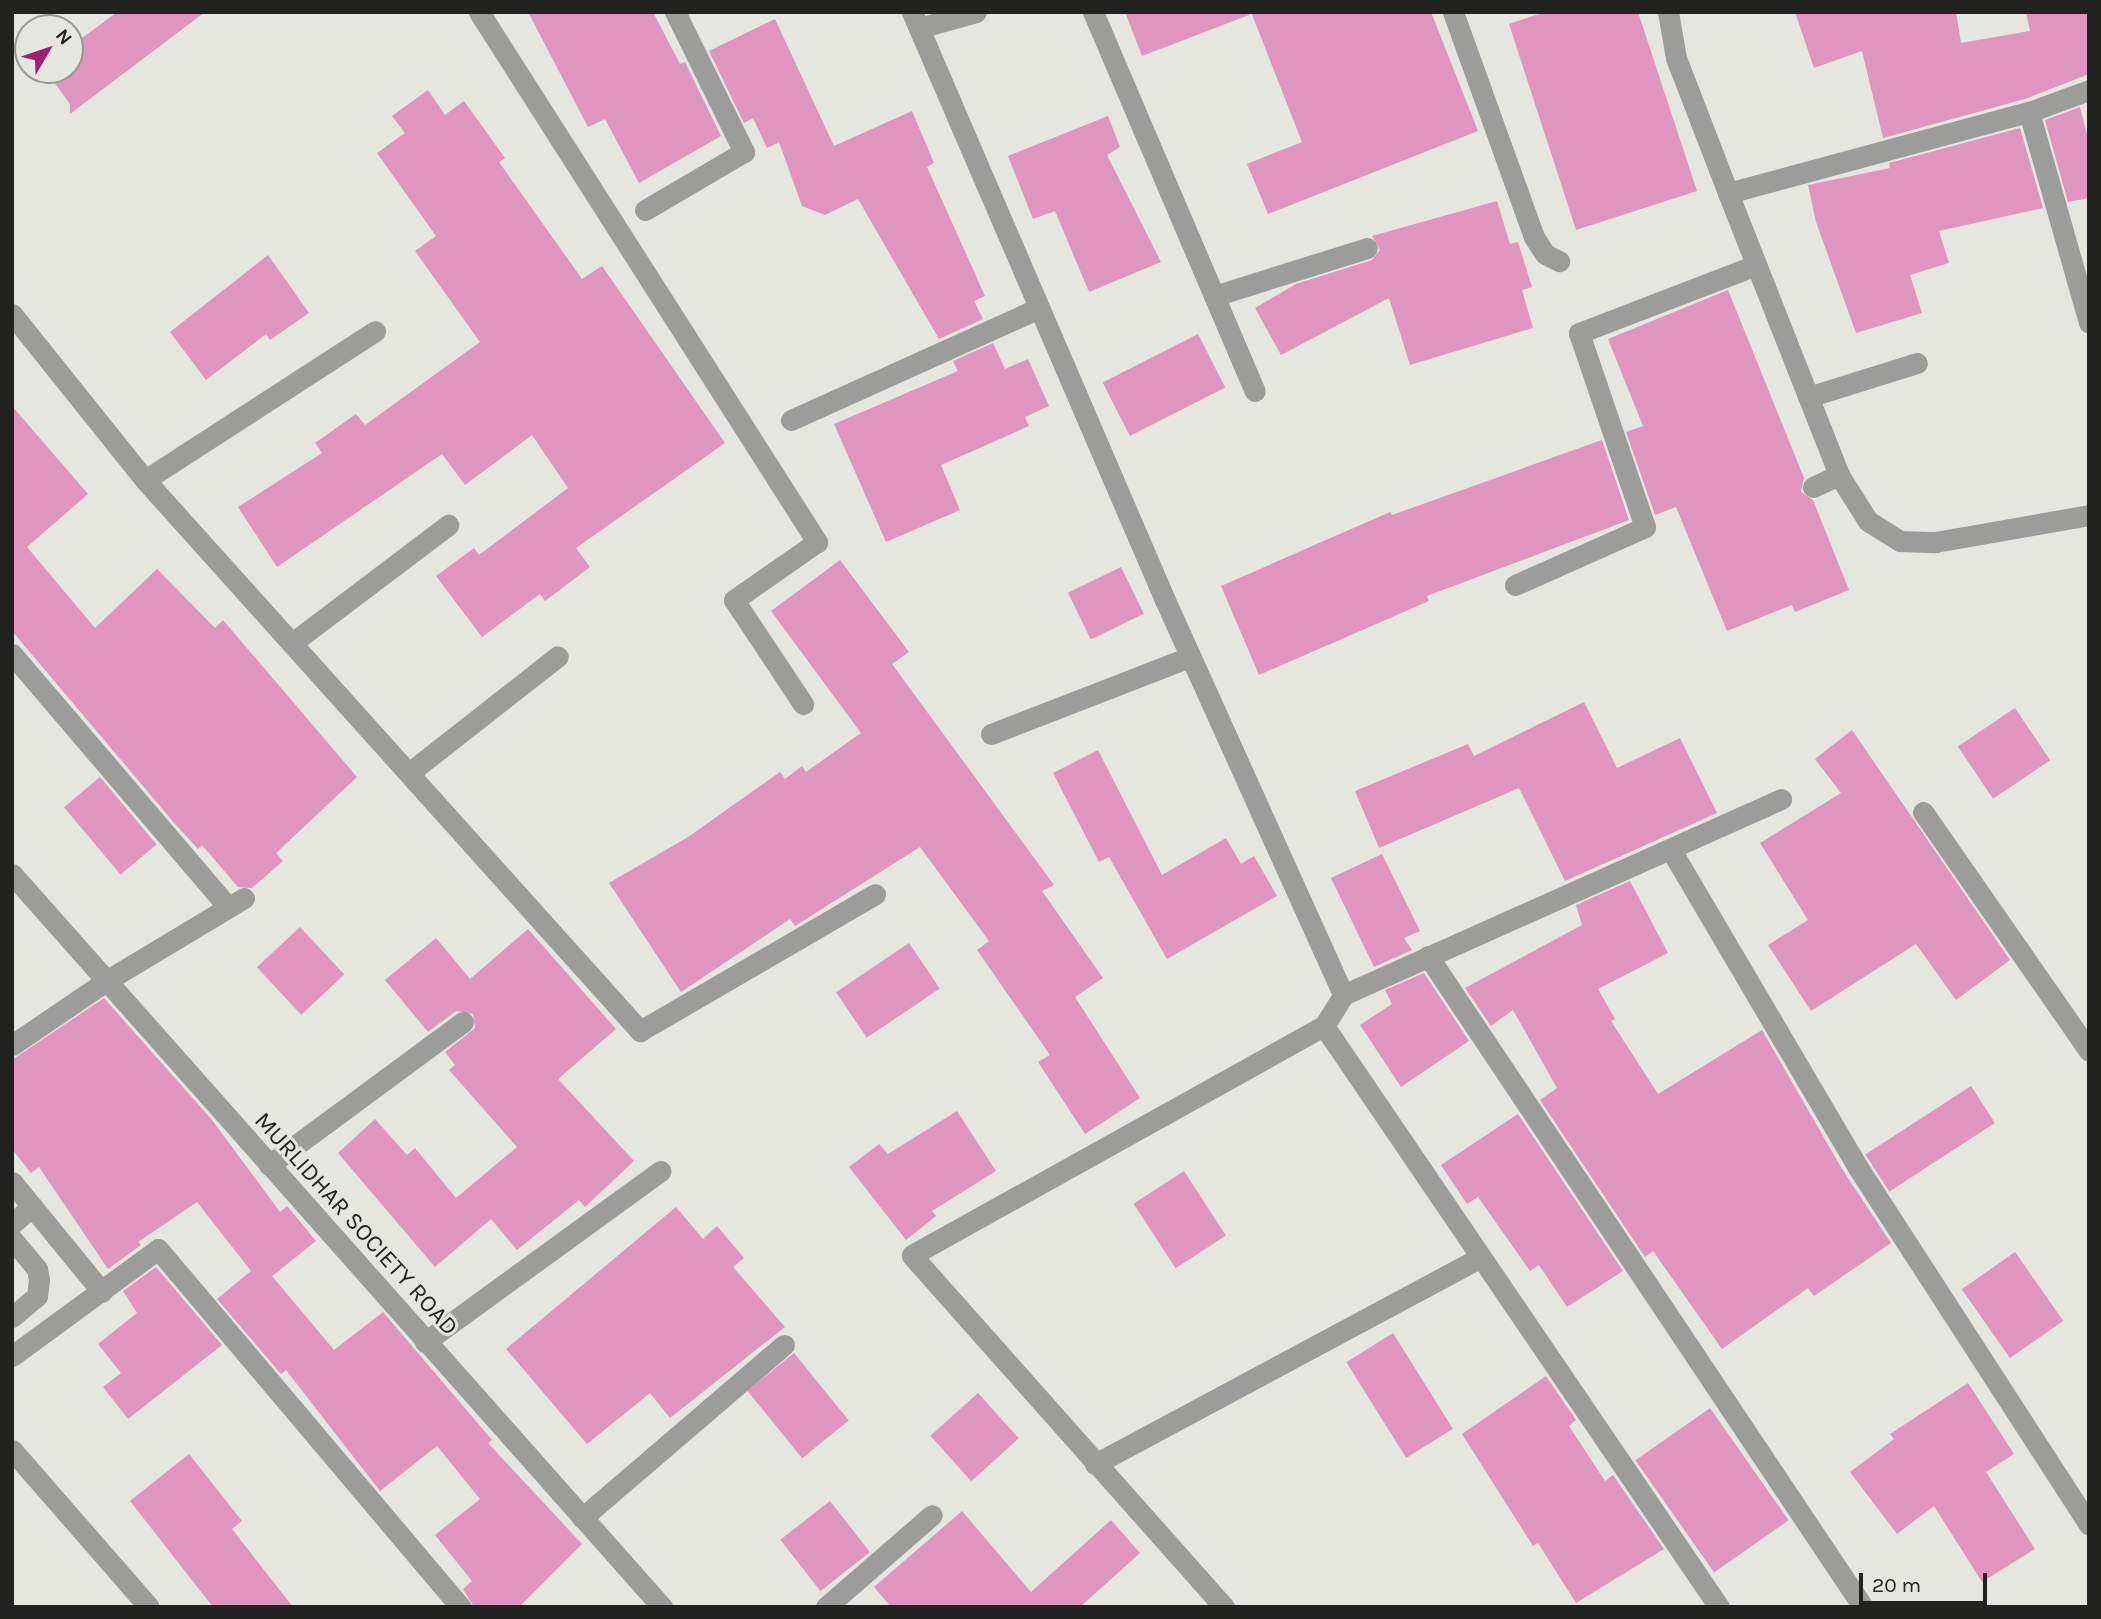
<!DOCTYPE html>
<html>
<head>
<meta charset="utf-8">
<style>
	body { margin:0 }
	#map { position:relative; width:2101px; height:1619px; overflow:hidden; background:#e5e6e0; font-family:Karla,sans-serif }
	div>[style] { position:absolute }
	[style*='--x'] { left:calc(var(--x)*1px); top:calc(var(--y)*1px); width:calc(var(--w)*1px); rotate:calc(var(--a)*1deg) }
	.building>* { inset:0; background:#df95be; transform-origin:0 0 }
	.minor>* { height:21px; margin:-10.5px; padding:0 10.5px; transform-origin:10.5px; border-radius:10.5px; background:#9c9d9a }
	span { translate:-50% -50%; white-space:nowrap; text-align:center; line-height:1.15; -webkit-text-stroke:6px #e5e6e0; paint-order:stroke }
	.street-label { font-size:24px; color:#222321 }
	.frame { position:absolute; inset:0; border:14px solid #222321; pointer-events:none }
	.north { position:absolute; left:14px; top:14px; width:70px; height:70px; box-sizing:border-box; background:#e5e6e0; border:2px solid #979894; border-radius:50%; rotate:51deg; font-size:19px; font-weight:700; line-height:28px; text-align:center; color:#222321 }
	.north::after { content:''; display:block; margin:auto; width:24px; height:32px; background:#9f2073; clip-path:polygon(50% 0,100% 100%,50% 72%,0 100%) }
	.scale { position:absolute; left:1859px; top:1573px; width:128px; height:32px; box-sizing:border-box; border:4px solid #222321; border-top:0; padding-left:9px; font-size:21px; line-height:24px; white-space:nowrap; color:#222321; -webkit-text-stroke:5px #e5e6e0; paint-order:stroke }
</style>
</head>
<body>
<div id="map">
	<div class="building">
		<div style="clip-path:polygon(117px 12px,205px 12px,70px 114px,70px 104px,45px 70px,70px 70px,70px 47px)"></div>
		<div style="clip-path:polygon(528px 12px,653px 12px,680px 64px,685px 62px,721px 136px,639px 183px,605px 119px,588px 127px)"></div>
		<div style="clip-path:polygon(1125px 12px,1249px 12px,1249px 15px,1142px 56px)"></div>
		<div style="clip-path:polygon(1251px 12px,1431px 12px,1478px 131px,1268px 214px,1247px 164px,1302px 142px)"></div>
		<div style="clip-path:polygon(1545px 12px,1638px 12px,1697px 191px,1576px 230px,1509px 24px)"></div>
		<div style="clip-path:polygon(1795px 12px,1956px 12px,1961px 43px,2030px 31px,2026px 12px,2089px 12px,2089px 74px,2025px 99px,1883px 138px,1862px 51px,1814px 68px)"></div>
		<div style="clip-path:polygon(775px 19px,834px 146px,912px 111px,934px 163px,927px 167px,985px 296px,974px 301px,983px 319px,939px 339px,858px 199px,825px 215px,802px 206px,779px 142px,767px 148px,753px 118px,744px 123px,709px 51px)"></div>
		<div style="clip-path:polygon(428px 90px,445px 115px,464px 101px,505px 158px,499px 162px,582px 279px,602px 266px,725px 443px,576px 548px,590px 567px,545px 601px,540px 594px,482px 637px,436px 576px,474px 548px,479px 555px,568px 488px,532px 435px,465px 485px,442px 454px,277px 567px,238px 507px,322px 453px,315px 443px,356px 414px,365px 425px,480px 342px,415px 251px,436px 236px,377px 153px,405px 133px,392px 116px)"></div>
		<div style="clip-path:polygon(2080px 107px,2089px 143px,2089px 198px,2068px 202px,2045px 120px)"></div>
		<div style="clip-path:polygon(1108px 116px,1120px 147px,1107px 155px,1161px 262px,1089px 292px,1055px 211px,1033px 219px,1008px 156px)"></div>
		<div style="clip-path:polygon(2020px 128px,2043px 208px,1939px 231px,1949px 263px,1910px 275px,1922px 313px,1856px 333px,1816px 222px,1808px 185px,1890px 168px,1889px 163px)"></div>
		<div style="clip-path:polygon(1497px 201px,1510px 244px,1518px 242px,1532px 287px,1522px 290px,1533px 328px,1410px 365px,1389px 298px,1281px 355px,1255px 308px,1296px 284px,1372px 260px,1380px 250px,1372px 236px)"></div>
		<div style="clip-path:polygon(268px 255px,309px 313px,270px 340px,266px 334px,206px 380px,170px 332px)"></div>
		<div style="clip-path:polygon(1728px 290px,1804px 478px,1801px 492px,1813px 500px,1849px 590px,1795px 612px,1792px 605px,1727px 631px,1676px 507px,1655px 515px,1626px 432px,1643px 426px,1608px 339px)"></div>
		<div style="left:1198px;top:334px;width:60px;height:107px;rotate:63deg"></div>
		<div style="clip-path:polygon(993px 343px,1005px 369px,1028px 359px,1049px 406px,1025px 417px,1029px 426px,941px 465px,960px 510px,886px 542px,834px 424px,958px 371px,953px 361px)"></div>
		<div style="clip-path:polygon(12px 406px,88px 494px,27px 547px,95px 628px,157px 569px,215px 628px,223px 620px,357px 777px,276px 853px,283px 861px,252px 888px,238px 887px,202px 845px,198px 849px,176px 825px,12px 631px)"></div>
		<div style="clip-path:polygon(1602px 440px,1629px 520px,1427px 596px,1429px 601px,1259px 675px,1221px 586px,1390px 512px,1392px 515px)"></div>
		<div style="clip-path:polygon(840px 560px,909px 652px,892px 664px,1054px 885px,1042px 891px,1103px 978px,1075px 997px,1140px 1098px,1085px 1134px,1038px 1062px,1050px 1055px,977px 950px,989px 941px,920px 847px,795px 926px,790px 919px,681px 992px,609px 883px,688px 837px,780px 772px,785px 779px,802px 766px,806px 772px,861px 733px,771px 611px)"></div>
		<div style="left:1121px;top:567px;width:52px;height:59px;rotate:64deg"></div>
		<div style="clip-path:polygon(1584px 702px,1617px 768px,1680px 738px,1717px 813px,1565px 881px,1519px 788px,1379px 848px,1355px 791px,1468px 744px,1474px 756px)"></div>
		<div style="left:2015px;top:708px;width:63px;height:69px;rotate:56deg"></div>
		<div style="clip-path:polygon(1852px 730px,2010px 960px,1956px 1000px,1916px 944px,1811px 1011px,1768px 945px,1808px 920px,1760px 843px,1841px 793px,1815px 759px)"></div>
		<div style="clip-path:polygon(1098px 750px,1162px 875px,1226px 838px,1241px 864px,1254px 856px,1277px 896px,1167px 959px,1109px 857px,1099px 862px,1053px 773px)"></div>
		<div style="left:100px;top:777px;width:88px;height:47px;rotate:50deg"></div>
		<div style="clip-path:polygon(1382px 854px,1420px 931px,1404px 938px,1412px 950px,1374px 967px,1331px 878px)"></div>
		<div style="clip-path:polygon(1630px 881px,1668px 953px,1598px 989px,1615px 1019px,1611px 1021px,1658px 1094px,1762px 1030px,1842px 1169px,1891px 1243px,1814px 1296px,1808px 1288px,1722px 1349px,1653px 1251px,1645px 1257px,1540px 1100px,1557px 1088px,1513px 1010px,1491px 1026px,1465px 988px,1582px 925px,1576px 905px)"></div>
		<div style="left:300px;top:927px;width:65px;height:59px;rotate:47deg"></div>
		<div style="clip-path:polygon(528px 929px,616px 1029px,558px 1079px,634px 1161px,585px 1207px,579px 1200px,517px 1250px,491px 1219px,435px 1267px,338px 1153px,375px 1119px,407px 1155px,415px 1148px,456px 1198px,517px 1147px,449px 1070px,455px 1065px,445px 1052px,475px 1028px,473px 1014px,456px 1011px,428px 1032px,385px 980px,436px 938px,470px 979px)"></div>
		<div style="left:909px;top:943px;width:55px;height:88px;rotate:56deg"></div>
		<div style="clip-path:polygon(1424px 973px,1469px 1041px,1401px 1087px,1360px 1025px,1392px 1004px,1385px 990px)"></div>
		<div style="clip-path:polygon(104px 998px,212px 1120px,280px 1212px,287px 1206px,316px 1241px,272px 1276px,334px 1350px,383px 1312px,492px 1440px,488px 1443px,582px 1544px,519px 1607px,474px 1607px,463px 1589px,472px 1581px,435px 1535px,480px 1499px,437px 1446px,380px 1491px,286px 1370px,281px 1374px,217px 1299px,251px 1271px,197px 1202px,138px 1242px,141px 1245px,108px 1269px,39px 1167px,31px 1173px,12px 1149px,12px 1060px)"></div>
		<div style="left:1971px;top:1086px;width:44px;height:126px;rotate:57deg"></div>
		<div style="clip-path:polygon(957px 1111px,996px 1171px,932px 1211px,936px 1216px,906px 1240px,849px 1167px,879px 1144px,888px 1154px)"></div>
		<div style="clip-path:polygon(1518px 1114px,1623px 1271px,1567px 1307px,1539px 1265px,1530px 1271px,1478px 1197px,1467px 1204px,1441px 1165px)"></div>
		<div style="left:1184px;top:1171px;width:77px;height:60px;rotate:57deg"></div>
		<div style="clip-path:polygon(676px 1207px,703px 1239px,717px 1226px,744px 1258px,733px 1267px,785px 1327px,670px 1418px,650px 1393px,587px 1444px,506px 1349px)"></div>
		<div style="left:2015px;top:1252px;width:84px;height:65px;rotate:55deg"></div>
		<div style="clip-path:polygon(156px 1267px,222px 1345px,128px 1419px,103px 1387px,121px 1373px,98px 1344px,137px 1313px,123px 1291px)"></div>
		<div style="left:1393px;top:1333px;width:113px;height:55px;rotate:58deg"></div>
		<div style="left:794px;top:1353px;width:87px;height:60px;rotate:51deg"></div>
		<div style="clip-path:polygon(1546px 1376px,1576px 1420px,1569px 1426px,1605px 1481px,1613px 1475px,1664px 1549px,1576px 1603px,1538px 1543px,1533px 1546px,1462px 1434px)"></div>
		<div style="clip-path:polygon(1968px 1383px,2014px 1454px,1986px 1472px,2035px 1549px,1982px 1582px,1934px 1506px,1897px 1534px,1850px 1472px,1894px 1439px,1890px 1434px)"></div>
		<div style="left:978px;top:1393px;width:61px;height:64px;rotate:48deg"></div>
		<div style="left:1710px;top:1408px;width:137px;height:91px;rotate:55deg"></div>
		<div style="clip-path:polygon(189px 1454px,242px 1521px,232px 1529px,293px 1607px,213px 1607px,130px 1501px)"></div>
		<div style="left:830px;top:1501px;width:65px;height:63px;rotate:52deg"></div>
		<div style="clip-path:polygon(962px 1511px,1031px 1592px,1111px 1520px,1140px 1553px,1080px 1607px,891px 1607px,874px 1587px)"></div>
	</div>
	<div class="minor">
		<div style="--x:479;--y:12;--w:629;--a:57.47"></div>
		<div style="--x:817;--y:542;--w:101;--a:145.1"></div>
		<div style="--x:734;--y:600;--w:125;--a:56.4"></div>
		<div style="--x:912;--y:12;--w:640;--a:66.72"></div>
		<div style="--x:1165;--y:600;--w:433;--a:65.7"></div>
		<div style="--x:1093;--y:12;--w:412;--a:66.9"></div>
		<div style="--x:1453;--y:12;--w:239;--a:70.2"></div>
		<div style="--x:1534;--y:237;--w:20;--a:57"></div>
		<div style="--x:1545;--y:254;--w:16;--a:27"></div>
		<div style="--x:1668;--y:12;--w:47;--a:80.1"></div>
		<div style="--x:1676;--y:58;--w:145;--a:68.9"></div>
		<div style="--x:1728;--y:193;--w:303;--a:68.5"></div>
		<div style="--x:1839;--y:475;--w:54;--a:57.8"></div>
		<div style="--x:1868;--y:521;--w:38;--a:32"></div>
		<div style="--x:1900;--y:541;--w:35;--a:2"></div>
		<div style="--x:1935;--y:542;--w:156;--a:-9.9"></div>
		<div style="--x:919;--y:28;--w:59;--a:-15.7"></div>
		<div style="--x:2029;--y:112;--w:219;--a:74.1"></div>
		<div style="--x:1728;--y:193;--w:312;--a:-15.1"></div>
		<div style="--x:2029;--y:112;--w:64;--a:-20.1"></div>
		<div style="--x:645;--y:210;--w:115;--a:-30.4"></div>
		<div style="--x:744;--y:152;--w:156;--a:-116.2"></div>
		<div style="--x:1214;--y:296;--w:160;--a:-17.4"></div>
		<div style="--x:12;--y:314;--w:213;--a:51.3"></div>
		<div style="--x:145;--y:480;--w:741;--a:48.06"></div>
		<div style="--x:640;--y:1031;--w:272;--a:-30.2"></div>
		<div style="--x:1808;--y:397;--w:114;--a:-17.3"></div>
		<div style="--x:791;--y:420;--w:272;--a:-24.3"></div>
		<div style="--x:145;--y:480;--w:274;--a:-32.9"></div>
		<div style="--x:1813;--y:487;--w:29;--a:-25"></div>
		<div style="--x:1515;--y:585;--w:142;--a:-24"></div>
		<div style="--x:1645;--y:527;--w:205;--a:-108.8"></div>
		<div style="--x:1579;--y:333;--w:190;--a:-21"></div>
		<div style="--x:292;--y:643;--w:196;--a:-37.1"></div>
		<div style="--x:12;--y:654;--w:333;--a:49.5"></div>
		<div style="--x:991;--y:734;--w:213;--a:-21.2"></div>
		<div style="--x:409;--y:773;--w:189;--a:-38.1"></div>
		<div style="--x:1923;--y:812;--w:291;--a:55.2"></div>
		<div style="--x:1671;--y:850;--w:367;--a:59.5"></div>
		<div style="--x:1857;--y:1166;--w:427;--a:57.1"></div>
		<div style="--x:12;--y:874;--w:980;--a:48.43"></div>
		<div style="--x:1428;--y:956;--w:783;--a:56.25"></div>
		<div style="--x:1324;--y:1026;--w:703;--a:55.79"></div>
		<div style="--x:12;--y:1045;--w:114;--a:-34.2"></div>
		<div style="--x:106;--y:981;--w:161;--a:-31"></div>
		<div style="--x:269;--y:1165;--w:241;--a:-36.4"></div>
		<div style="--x:12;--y:1182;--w:142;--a:50.7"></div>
		<div style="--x:12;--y:1224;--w:27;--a:-42"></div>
		<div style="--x:12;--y:1239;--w:39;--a:50"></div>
		<div style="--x:37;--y:1269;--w:11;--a:80"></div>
		<div style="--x:39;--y:1280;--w:16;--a:97"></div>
		<div style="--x:37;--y:1296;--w:33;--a:140"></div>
		<div style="--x:425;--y:1342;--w:291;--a:-36"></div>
		<div style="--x:12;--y:1356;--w:181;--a:-36.2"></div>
		<div style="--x:158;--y:1249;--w:469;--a:49.8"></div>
		<div style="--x:12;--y:1450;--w:208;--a:48.9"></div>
		<div style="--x:1095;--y:1464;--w:438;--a:-28.2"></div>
		<div style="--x:582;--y:1518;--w:266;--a:-40.6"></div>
		<div style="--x:826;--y:1607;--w:140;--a:-41"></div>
		<div style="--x:1224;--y:1607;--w:470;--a:-131.6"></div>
		<div style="--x:912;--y:1255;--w:471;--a:-29.1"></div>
		<div style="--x:1324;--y:1026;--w:36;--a:-58"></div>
		<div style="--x:1343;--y:995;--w:480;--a:-24.1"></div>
	</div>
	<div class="street-label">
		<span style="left:356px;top:1224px;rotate:48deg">MURLIDHAR SOCIETY ROAD</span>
	</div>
	<div class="frame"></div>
	<div class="north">N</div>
	<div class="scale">20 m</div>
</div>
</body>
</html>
